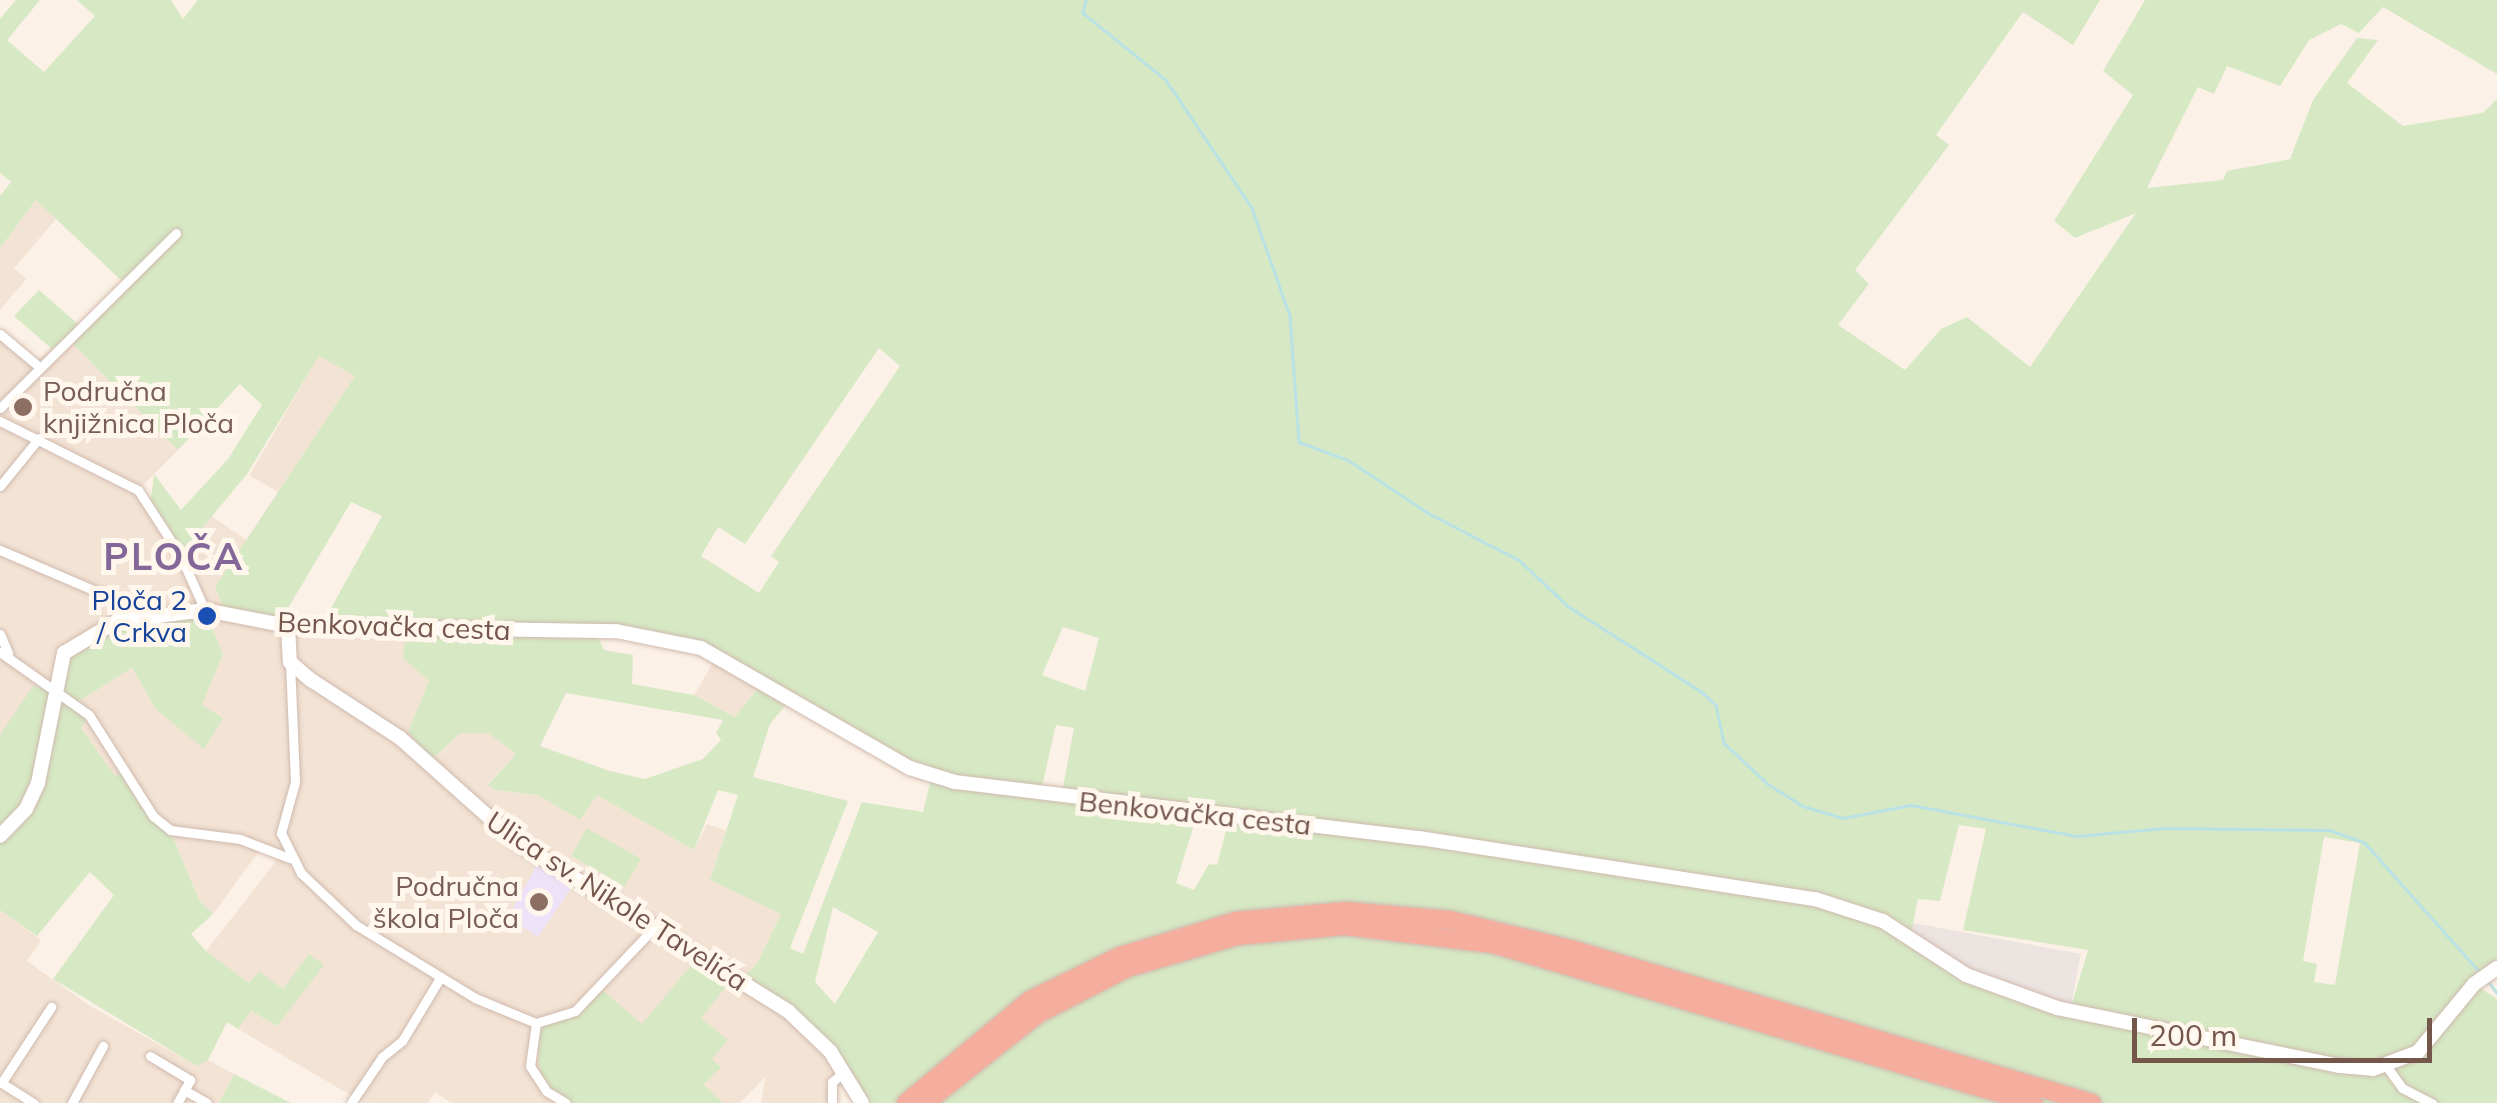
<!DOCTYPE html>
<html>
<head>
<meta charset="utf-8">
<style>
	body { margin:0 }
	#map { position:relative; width:2497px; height:1103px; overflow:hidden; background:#fcf1e6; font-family:Mulish,sans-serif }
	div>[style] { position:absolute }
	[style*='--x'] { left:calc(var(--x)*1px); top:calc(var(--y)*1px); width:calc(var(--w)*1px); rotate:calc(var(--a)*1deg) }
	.residential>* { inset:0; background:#f3e3d4; transform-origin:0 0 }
	.industrial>* { inset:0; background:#ece4e0 }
	.education>* { inset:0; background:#eee2f8 }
	.green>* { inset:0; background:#d6e9c4; transform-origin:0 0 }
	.stream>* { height:2.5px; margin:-1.25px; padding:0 1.25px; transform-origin:1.25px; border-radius:1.25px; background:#bae2e5 }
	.roads { filter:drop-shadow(0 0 2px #cfbaaf) drop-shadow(0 0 2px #cfbaaf) }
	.street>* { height:9px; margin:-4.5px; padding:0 4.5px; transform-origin:4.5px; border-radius:4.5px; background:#fff }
	.secondary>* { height:14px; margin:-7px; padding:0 7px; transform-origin:7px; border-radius:7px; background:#fff }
	.highway>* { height:18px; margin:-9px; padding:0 9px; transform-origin:9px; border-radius:9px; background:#f5ad9e }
	.dots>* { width:28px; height:28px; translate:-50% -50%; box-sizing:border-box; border:5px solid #fff6ec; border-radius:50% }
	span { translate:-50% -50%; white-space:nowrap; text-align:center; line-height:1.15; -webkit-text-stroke:10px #fff6ec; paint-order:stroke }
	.education-label { font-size:28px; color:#785e54 }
	.left { translate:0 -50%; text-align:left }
	.right { translate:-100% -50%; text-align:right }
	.transit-label { font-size:28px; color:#164399 }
	.street-label { font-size:28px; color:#74564b }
	.district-label { font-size:38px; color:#836798; font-weight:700; letter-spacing:2.5px }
	.scale { position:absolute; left:2132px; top:1018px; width:300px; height:45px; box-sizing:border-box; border:5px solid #74564b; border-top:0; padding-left:12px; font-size:30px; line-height:35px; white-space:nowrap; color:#74564b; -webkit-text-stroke:8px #fff6ec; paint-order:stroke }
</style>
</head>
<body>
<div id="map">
	<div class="residential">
		<div style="clip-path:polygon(36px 200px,56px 219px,14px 268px,26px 279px,0 310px,0 248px)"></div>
		<div style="clip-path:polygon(0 328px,37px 360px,66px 337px,178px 450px,138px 490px,168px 532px,211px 516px,248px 541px,215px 587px,223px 606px,288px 626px,406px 629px,429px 681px,432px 760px,461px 733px,488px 733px,516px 754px,488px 784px,496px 790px,538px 795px,580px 820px,596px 794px,694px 850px,707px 824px,726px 831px,710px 880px,782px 914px,757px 964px,830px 1051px,837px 1076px,832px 1103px,761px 1103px,766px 1076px,740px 1103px,723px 1103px,704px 1085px,720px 1067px,642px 1025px,540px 1033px,537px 1044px,561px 1099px,572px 1103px,451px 1103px,435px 1092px,428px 1103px,364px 1103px,238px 1029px,251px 1011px,277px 1026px,283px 989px,249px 984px,206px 951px,281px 855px,263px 846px,213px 914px,199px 900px,170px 830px,126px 771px,115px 777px,81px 728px,89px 715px,76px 703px,132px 668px,156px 709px,204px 748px,202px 705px,223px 654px,205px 610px,53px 691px,0 735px)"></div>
		<div style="left:319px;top:355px;width:43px;height:139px;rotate:30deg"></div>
		<div style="clip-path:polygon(717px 656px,763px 681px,736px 717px,694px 695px)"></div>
		<div style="clip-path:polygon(0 910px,41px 940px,27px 961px,90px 1006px,198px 1066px,204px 1058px,234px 1074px,219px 1103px,0 1103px)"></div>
	</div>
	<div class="industrial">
		<div style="clip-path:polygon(1913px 923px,2081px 954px,2070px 1011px,2002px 990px,1909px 938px)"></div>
	</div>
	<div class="education">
		<div style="clip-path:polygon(538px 863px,572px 887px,538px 937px,508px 917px)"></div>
	</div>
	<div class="green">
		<div style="clip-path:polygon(evenodd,16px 0,40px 0,7px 40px,44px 72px,95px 16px,77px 0,171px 0,183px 19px,198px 0,2100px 0,2073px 45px,2023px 12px,1936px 135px,1949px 145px,1855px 270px,1869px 284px,1838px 325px,1905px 370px,1941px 329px,1967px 317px,2030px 367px,2136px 213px,2075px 238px,2054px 221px,2133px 95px,2103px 71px,2145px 0,2497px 0,2497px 74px,2383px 7px,2359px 33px,2341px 24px,2309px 40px,2280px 86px,2227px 66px,2214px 94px,2198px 87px,2147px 188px,2223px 180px,2227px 171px,2290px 159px,2313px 100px,2357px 38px,2378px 40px,2347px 83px,2403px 126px,2483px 113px,2497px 99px,2497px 967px,2474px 984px,2497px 999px,2497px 1103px,862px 1103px,830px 1051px,739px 981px,757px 964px,781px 914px,710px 880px,738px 795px,718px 790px,694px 850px,597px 795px,580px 820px,538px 795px,496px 790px,488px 785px,516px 754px,488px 733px,461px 733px,431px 760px,408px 732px,429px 681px,403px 658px,406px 630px,320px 628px,382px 516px,351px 502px,278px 625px,223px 606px,215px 587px,355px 376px,319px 356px,247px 474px,180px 555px,150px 505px,154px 474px,181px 510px,228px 459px,262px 405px,240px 384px,178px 450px,66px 337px,52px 349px,14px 316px,39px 290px,79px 325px,123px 282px,36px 200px,0 248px,0 196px,11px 182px,0 173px,0 19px,16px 0,879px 348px,900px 366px,771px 556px,779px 562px,759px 593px,701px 556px,718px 527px,745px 544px,879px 348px,16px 0,1063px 627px,1099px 638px,1085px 691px,1042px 675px,1063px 627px,16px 0,595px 631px,701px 648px,763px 682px,735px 717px,694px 695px,632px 684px,633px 655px,604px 650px,595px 631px,16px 0,566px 693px,723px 720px,716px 733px,721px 740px,703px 759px,645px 779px,610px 771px,540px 746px,566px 693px,16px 0,791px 699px,932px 775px,923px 812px,862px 802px,803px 954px,790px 948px,848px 801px,753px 777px,770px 724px,791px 699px,16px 0,1056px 725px,1074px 728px,1061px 798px,1040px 795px,1056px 725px,16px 0,1198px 812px,1230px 816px,1217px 865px,1209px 864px,1194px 890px,1176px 883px,1198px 812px,16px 0,1959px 825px,1986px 829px,1963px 930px,2088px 950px,2070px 1010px,1966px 975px,1910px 938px,1918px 899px,1940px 901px,1959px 825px,16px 0,2324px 837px,2360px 843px,2335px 985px,2314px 982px,2317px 964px,2303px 961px,2324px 837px,16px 0,833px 907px,878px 932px,835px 1004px,815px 982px,833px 907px)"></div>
		<div style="clip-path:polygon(205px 610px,223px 654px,202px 705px,223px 718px,204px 749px,156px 709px,132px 668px,76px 703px,89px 715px,81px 728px,115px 776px,126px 771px,170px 830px,199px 900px,213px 914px,191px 934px,206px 951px,249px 983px,259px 971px,283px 989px,309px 954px,324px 965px,277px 1026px,251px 1011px,238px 1029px,227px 1022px,208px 1060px,197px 1066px,53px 979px,114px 895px,90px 872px,37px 936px,0 910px,0 735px,33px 686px,53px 690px,56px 669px,94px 630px)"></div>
		<div style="left:587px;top:828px;width:62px;height:32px;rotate:30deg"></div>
		<div style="clip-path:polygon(698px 957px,733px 978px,701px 1018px,728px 1040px,712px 1059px,721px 1067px,704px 1085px,723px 1103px,572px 1103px,541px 1082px,536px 1023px,556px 1020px,601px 989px,642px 1024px)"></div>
		<div style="clip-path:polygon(234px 1074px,291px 1103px,219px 1103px)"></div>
	</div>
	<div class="stream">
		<div style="--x:1086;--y:0;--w:13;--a:103"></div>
		<div style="--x:1083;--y:13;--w:107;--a:38.9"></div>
		<div style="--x:1166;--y:80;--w:154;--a:56.1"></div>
		<div style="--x:1252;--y:208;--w:114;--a:70.6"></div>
		<div style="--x:1290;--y:316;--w:126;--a:85.9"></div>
		<div style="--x:1299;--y:442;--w:52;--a:20.2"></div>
		<div style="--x:1348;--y:460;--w:98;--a:33.4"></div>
		<div style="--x:1430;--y:514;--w:100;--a:27.3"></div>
		<div style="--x:1519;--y:560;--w:67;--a:43.2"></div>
		<div style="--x:1568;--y:606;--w:159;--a:32.7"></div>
		<div style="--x:1702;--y:692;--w:19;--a:43"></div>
		<div style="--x:1716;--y:705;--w:39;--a:78"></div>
		<div style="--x:1724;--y:743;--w:60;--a:43"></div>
		<div style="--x:1768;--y:784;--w:41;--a:32.2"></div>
		<div style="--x:1803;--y:806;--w:42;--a:16.7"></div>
		<div style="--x:1843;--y:818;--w:69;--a:-10.8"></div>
		<div style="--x:1911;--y:805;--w:169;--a:10.6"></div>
		<div style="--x:2077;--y:836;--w:87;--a:-5.3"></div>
		<div style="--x:2164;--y:828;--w:166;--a:0.7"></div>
		<div style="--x:2330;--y:830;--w:37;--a:20"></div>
		<div style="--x:2365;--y:843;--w:173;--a:48.3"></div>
		<div style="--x:2489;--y:982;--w:14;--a:54"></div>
	</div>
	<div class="roads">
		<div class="street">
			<div style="--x:0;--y:334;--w:48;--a:40"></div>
			<div style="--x:0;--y:408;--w:248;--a:-44.8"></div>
			<div style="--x:0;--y:421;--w:154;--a:26.6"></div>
			<div style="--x:138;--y:490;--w:77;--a:57.1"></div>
			<div style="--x:180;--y:555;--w:60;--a:65.6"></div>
			<div style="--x:0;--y:486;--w:62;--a:-50.9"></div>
			<div style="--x:0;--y:550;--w:122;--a:23.2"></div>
			<div style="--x:112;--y:598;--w:28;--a:45"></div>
			<div style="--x:0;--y:634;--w:21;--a:67"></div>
			<div style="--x:0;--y:652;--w:109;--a:35.3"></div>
			<div style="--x:89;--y:715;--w:120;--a:57.6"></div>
			<div style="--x:153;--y:816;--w:22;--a:39"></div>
			<div style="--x:170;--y:830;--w:71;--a:7.3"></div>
			<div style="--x:240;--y:839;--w:53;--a:21.2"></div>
			<div style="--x:290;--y:662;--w:120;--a:87.6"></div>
			<div style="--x:295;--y:782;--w:53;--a:105.4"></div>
			<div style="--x:281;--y:833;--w:45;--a:63.4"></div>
			<div style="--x:301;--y:873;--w:76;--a:43.4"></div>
			<div style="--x:356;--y:925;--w:140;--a:31.5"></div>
			<div style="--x:475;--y:998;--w:66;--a:22.3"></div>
			<div style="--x:536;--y:1023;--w:41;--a:-17.1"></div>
			<div style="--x:575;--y:1011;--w:112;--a:-46.5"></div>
			<div style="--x:536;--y:1023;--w:43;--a:97.9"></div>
			<div style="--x:530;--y:1066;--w:30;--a:57"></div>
			<div style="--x:546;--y:1091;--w:23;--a:31"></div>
			<div style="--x:150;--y:1056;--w:47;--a:31"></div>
			<div style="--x:190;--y:1080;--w:26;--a:119"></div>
			<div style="--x:2387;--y:1067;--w:26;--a:54"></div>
			<div style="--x:2402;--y:1088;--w:34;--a:27"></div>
			<div style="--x:0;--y:1082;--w:40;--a:32"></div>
			<div style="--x:2;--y:1082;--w:90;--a:-56.8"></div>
			<div style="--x:184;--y:1090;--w:26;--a:29"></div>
			<div style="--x:72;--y:1103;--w:65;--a:-61.5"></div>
			<div style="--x:351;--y:1103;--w:55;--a:-56"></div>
			<div style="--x:382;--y:1057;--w:26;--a:-39"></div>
			<div style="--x:402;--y:1041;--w:74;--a:-58.9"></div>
			<div style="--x:832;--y:1103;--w:21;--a:-90"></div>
			<div style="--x:832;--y:1082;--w:16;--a:-40"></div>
		</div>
		<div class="secondary">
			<div style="--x:288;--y:626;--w:36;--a:87"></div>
			<div style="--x:290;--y:662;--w:28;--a:41"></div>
			<div style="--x:311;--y:680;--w:106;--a:33.1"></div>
			<div style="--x:400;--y:738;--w:158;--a:41.7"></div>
			<div style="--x:518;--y:843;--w:319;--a:31.9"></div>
			<div style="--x:789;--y:1012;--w:57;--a:43.6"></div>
			<div style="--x:830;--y:1051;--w:61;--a:58.4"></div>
			<div style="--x:0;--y:836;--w:37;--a:-46"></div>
			<div style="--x:26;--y:809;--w:29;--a:-65"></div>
			<div style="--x:38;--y:783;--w:133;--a:-78.7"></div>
			<div style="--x:64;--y:653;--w:62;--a:-31.1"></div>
			<div style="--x:117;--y:621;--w:89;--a:-7.1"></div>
			<div style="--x:205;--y:610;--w:85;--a:10.9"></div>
			<div style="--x:288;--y:626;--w:328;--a:0.9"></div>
			<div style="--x:616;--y:631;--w:87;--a:11.3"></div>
			<div style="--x:701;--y:648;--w:241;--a:29.9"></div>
			<div style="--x:910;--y:768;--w:47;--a:17.3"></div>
			<div style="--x:955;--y:782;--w:467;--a:6.9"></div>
			<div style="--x:1419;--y:838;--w:401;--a:8.8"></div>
			<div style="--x:1815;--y:899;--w:71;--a:17.9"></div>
			<div style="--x:1883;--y:921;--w:99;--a:33"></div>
			<div style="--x:1966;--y:975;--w:97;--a:19.9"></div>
			<div style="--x:2057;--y:1008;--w:289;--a:11.6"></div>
			<div style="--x:2340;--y:1066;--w:33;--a:5"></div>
			<div style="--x:2373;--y:1069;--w:48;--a:-20.7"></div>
			<div style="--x:2418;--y:1052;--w:88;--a:-50.5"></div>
			<div style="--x:2474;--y:984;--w:28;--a:-35"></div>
		</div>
		<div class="highway">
			<div style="--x:906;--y:1103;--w:161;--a:-39.7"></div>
			<div style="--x:1030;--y:1000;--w:100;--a:-26.1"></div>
			<div style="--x:1120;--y:956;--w:121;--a:-16.8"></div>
			<div style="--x:1236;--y:921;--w:109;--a:-5.2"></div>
			<div style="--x:1345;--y:911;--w:105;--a:4.9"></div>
			<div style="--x:1450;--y:920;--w:128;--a:13.6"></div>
			<div style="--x:1574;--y:950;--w:540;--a:16.46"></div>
			<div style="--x:925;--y:1103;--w:144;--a:-38.2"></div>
			<div style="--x:1038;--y:1014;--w:100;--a:-27.3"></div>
			<div style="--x:1127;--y:968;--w:115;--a:-16.2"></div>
			<div style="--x:1237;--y:936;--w:107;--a:-5.3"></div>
			<div style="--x:1344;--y:926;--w:150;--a:6.9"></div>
			<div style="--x:1493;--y:944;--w:563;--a:16.41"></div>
		</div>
	</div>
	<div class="dots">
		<div style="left:23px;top:407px;background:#8d6e63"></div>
		<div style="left:207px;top:616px;background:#1a4fb4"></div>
		<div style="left:539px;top:902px;background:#8d6e63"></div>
	</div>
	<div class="education-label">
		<span class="left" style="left:43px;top:407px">Područna<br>knjižnica Ploča</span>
		<span class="right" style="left:519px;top:902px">Područna<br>škola Ploča</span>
	</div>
	<div class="transit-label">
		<span class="right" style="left:187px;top:616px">Ploča 2<br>/ Crkva</span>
	</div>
	<div class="street-label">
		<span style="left:394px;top:626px;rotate:2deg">Benkovačka cesta</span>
		<span style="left:1195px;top:813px;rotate:6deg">Benkovačka cesta</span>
		<span style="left:617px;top:901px;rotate:33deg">Ulica sv. Nikole Tavelića</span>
	</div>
	<div class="district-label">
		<span style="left:174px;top:557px">PLOČA</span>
	</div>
	<div class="scale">200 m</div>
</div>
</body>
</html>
